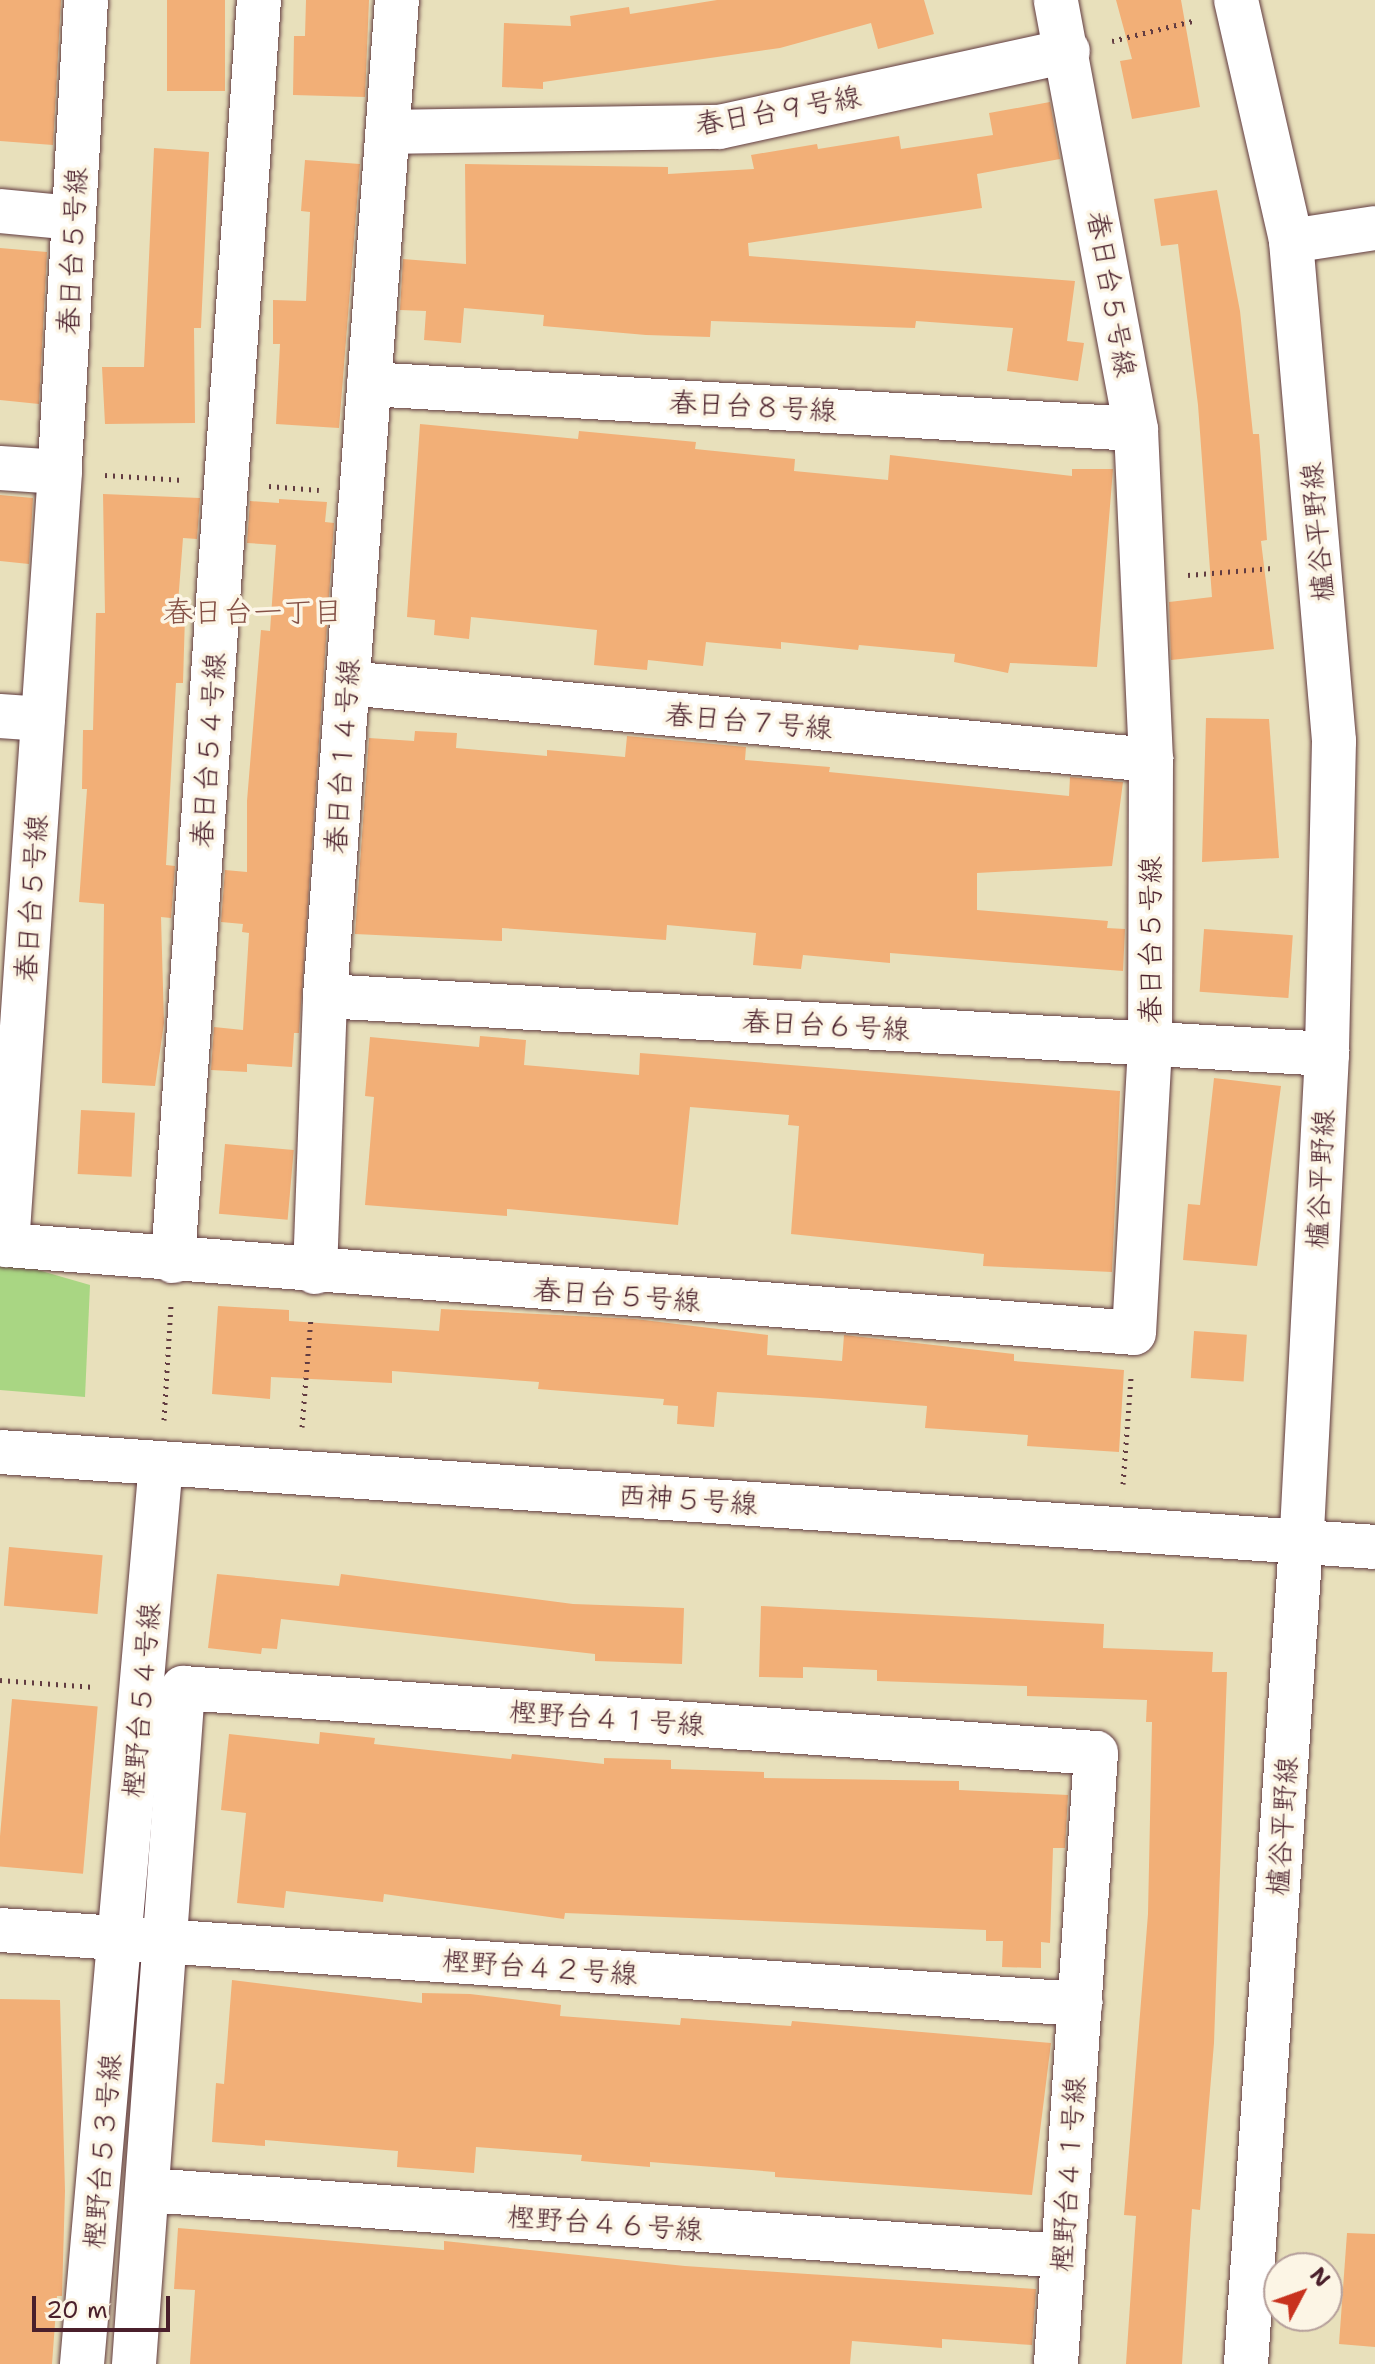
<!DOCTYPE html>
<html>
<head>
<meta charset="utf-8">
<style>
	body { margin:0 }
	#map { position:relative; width:1375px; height:2364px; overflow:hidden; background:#e8e0bb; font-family:"Shantell Sans","Klee One",sans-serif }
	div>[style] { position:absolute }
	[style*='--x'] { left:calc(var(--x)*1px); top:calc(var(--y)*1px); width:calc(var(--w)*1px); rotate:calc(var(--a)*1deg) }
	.green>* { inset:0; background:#a9d683 }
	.building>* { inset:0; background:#f2af77; transform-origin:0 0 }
	.path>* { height:5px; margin-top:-2.5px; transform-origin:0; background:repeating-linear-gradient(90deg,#623c41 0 2px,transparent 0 8px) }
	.roads { filter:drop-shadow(0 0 2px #623c41) drop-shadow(0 0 2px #623c41) }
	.minor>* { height:44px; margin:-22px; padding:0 22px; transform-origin:22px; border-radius:22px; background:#fff }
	span { translate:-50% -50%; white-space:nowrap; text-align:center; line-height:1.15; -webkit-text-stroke:7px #fcf5e5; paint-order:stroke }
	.street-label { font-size:28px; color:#4a1f2b }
	.neighbourhood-label { font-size:30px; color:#855146 }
	.north { position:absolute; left:1263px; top:2252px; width:80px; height:80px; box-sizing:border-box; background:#fcf5e5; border:2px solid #b59f9b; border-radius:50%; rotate:49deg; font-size:22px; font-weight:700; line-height:32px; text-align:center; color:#4a1f2b }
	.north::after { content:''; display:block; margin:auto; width:28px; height:36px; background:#c8321e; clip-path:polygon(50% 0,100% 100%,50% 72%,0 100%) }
	.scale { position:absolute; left:32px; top:2296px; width:138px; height:36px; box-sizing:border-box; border:4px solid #4a1f2b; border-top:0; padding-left:10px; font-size:24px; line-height:28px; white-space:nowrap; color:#4a1f2b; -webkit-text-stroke:6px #fcf5e5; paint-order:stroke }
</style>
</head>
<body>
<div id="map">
	<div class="green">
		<div style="clip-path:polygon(0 1259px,90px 1285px,85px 1397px,0 1390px)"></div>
	</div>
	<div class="building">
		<div style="clip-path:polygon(0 0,61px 0,53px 145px,0 141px)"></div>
		<div style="left:167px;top:0;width:58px;height:91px"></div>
		<div style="clip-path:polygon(306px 0,369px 0,365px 97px,293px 95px,294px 36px,305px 36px)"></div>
		<div style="clip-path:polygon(717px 0,924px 0,934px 34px,878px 49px,871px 23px,780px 48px,543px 82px,543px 89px,502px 87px,504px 23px,571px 26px,570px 16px,629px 7px,630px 14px)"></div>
		<div style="clip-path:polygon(1116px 0,1181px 0,1200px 107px,1132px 119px,1120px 61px,1132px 59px)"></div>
		<div style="clip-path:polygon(1050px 102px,1060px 159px,977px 174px,982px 208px,748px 243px,749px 256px,1075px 281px,1067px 341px,1084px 343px,1078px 381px,1007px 371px,1013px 328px,916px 321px,915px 328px,711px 321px,710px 337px,646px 335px,543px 326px,544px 315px,464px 308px,461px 343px,424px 340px,426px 311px,400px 310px,403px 259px,466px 264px,465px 164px,668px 167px,668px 174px,754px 169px,751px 155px,817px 144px,818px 149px,899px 136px,901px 149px,993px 135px,989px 113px)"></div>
		<div style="clip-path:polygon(154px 148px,209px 152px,201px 328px,194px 328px,195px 423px,105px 424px,102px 367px,144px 367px)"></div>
		<div style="clip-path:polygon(305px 160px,360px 164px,339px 428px,276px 424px,280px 344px,273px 344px,273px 300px,306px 301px,310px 212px,301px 211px)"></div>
		<div style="clip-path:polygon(1217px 190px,1240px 311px,1253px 434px,1259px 434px,1267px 540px,1261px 541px,1274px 649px,1171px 660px,1169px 602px,1212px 597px,1198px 405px,1178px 244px,1161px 246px,1154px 199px)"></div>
		<div style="clip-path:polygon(0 248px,47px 252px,39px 404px,0 400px)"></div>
		<div style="clip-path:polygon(420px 424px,578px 439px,579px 431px,696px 442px,695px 449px,795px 459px,794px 471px,888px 480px,890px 455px,1072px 476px,1072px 469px,1113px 469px,1097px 667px,1010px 663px,1008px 673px,954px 662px,955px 654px,859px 645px,858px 650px,781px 642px,781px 649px,706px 642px,703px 666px,648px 660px,647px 670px,594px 665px,597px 630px,471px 617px,469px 639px,434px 635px,435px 620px,407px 617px)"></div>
		<div style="clip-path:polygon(103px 494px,200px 498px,197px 539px,183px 538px,177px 616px,185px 616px,183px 683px,176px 683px,166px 865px,175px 866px,171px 918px,161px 917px,164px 1023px,155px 1086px,102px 1083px,104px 904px,79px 902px,87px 789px,82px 789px,83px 730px,93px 730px,96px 613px,105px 613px)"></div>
		<div style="clip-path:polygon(0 495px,33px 498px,29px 564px,0 561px)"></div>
		<div style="clip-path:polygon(279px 499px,327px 502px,325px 522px,334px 523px,299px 1033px,294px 1033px,292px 1067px,247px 1064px,247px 1072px,211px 1070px,214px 1027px,243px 1030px,249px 933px,242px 932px,243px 924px,221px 922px,225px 870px,247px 872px,247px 801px,261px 630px,270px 631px,276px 545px,247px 543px,250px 501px,279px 503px)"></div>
		<div style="clip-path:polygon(1206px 718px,1269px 719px,1279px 858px,1202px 862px)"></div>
		<div style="clip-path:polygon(415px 731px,457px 733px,456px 748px,547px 756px,547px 750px,625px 757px,627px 736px,746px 747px,745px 760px,830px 767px,829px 772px,1069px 796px,1070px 777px,1123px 782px,1112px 866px,977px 873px,977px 910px,1108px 921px,1107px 928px,1125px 929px,1123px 971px,890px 953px,890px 963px,803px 955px,801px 969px,753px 965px,756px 933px,667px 925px,666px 940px,502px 928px,502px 941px,355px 934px,369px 738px,414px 741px)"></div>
		<div style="left:1204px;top:929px;width:89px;height:63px;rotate:4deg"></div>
		<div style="clip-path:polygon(480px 1036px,526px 1040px,524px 1065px,639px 1075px,640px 1053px,1120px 1091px,1112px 1272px,983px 1266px,984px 1254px,791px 1234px,799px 1126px,788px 1125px,789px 1115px,690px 1107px,678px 1225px,507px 1209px,507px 1216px,365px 1205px,374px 1097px,365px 1096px,370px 1037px,479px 1047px)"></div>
		<div style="clip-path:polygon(1214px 1078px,1281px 1086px,1257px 1266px,1183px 1260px,1188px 1204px,1200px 1205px)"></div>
		<div style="left:81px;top:1110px;width:54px;height:64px;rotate:3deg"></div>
		<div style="left:225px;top:1144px;width:69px;height:70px;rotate:5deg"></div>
		<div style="clip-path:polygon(218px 1306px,289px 1310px,289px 1321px,439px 1331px,441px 1309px,635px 1319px,768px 1335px,767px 1355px,842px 1361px,844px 1335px,1014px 1354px,1014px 1361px,1124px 1370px,1119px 1452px,1027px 1446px,1028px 1435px,925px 1428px,927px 1406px,820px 1398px,717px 1392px,714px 1427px,677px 1424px,678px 1406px,663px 1405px,664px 1399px,538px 1389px,539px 1382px,392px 1371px,392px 1383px,271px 1377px,270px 1399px,212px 1394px)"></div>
		<div style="left:1194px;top:1331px;width:53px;height:47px;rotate:4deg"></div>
		<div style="left:9px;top:1547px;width:94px;height:59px;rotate:5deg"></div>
		<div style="clip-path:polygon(217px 1574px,339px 1586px,341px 1574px,573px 1604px,684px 1608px,682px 1664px,595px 1661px,595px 1654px,281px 1619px,277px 1649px,262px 1648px,261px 1654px,208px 1648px)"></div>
		<div style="clip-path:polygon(761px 1606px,1104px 1624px,1103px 1648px,1213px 1652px,1212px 1672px,1227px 1672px,1214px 2043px,1200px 2210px,1192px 2209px,1182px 2364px,1126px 2364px,1136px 2216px,1124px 2215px,1148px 1914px,1152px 1722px,1146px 1722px,1147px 1700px,1027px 1696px,1027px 1686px,877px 1681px,877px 1670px,803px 1667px,803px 1678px,759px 1677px)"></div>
		<div style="left:12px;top:1699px;width:86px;height:168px;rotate:5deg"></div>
		<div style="clip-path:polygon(320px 1732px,375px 1738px,374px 1744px,511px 1759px,512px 1754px,604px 1764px,604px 1758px,671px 1760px,671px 1769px,764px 1772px,764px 1778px,959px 1781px,959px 1790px,1068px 1795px,1065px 1848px,1053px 1848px,1050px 1943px,1041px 1942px,1041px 1968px,1002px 1967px,1003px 1941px,986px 1941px,986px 1930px,565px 1913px,564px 1919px,384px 1894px,383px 1902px,286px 1891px,284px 1908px,237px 1903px,246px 1813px,221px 1810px,229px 1734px,319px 1744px)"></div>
		<div style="clip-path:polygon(232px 1980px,422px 2003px,422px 1993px,470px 1994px,561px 2005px,560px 2016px,680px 2025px,681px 2018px,791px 2026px,792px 2021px,1051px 2043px,1032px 2195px,775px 2177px,775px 2172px,650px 2162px,650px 2167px,581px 2161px,582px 2155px,476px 2147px,474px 2173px,397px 2167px,398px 2151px,265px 2140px,265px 2146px,212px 2142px,216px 2083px,224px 2084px)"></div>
		<div style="clip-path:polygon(0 1999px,60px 2000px,65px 2191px,62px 2296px,57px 2296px,52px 2364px,0 2364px)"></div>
		<div style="clip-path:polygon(178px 2228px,444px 2250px,444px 2241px,685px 2266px,1036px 2289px,1032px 2345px,942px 2339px,942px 2348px,852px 2341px,850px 2364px,190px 2364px,195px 2290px,174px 2289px)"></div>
		<div style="clip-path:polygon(1347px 2233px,1375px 2234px,1375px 2347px,1339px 2344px)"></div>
	</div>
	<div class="path">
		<div style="--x:1112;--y:41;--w:87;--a:-14"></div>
		<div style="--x:105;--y:475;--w:78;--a:3.7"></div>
		<div style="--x:269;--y:486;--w:50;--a:4.6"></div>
		<div style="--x:1188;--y:575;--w:86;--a:-4.7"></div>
		<div style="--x:164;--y:1420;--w:114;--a:-86.5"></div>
		<div style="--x:302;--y:1427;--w:110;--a:-85.3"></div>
		<div style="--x:1123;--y:1484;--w:106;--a:-85.7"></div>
		<div style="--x:0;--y:1680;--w:95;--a:4.2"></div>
	</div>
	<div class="roads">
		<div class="minor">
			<div style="--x:86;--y:0;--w:473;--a:93.2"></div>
			<div style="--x:60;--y:472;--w:775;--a:93.92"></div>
			<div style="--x:7;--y:1245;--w:1130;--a:4.46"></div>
			<div style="--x:1134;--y:1333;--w:289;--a:-86.8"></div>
			<div style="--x:1150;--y:1044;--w:284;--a:-89.8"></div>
			<div style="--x:1151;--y:760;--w:331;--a:-92.6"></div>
			<div style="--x:1136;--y:429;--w:436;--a:-100.6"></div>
			<div style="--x:1236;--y:0;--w:247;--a:77.1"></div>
			<div style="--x:1291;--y:241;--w:502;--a:85.08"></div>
			<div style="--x:1334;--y:741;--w:313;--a:91.3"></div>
			<div style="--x:1327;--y:1054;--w:489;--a:93"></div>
			<div style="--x:1301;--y:1542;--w:824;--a:93.83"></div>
			<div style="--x:388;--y:132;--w:331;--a:-0.9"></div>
			<div style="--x:719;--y:127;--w:357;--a:-12.3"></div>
			<div style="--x:0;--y:211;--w:74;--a:5.4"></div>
			<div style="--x:1291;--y:241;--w:85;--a:-8.8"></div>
			<div style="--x:369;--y:384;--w:768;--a:3.36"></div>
			<div style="--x:0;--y:468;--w:60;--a:3.8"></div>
			<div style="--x:348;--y:683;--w:807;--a:5.48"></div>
			<div style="--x:0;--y:716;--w:43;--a:4"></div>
			<div style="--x:325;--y:996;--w:1004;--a:3.31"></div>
			<div style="--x:173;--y:1261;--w:1264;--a:-86.1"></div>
			<div style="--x:315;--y:1272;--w:276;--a:-87.9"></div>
			<div style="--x:325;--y:996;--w:999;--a:-85.87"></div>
			<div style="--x:0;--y:1452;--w:1378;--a:3.95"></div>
			<div style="--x:0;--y:1930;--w:1083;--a:3.92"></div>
			<div style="--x:147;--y:2190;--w:918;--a:4.12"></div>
			<div style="--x:82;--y:2364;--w:904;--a:-84.99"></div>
			<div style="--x:134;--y:2364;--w:678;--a:-85.85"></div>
			<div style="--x:183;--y:1688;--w:915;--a:4.07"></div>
			<div style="--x:1096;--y:1753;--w:612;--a:93.75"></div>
		</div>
	</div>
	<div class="street-label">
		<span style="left:778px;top:110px;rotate:-10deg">春日台９号線</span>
		<span style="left:72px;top:251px;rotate:-87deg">春日台５号線</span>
		<span style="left:1112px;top:294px;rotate:80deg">春日台５号線</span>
		<span style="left:753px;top:406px;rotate:3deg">春日台８号線</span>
		<span style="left:1317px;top:532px;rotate:-95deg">櫨谷平野線</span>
		<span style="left:749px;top:721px;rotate:5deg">春日台７号線</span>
		<span style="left:208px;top:750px;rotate:-86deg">春日台５４号線</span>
		<span style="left:342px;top:756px;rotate:-86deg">春日台１４号線</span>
		<span style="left:31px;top:898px;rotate:-86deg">春日台５号線</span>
		<span style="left:1150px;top:940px;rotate:-90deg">春日台５号線</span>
		<span style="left:826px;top:1025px;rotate:3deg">春日台６号線</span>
		<span style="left:1320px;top:1179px;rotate:-87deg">櫨谷平野線</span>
		<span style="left:617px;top:1295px;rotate:4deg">春日台５号線</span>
		<span style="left:688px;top:1499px;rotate:4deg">西神５号線</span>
		<span style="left:141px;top:1700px;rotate:-85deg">樫野台５４号線</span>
		<span style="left:607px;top:1718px;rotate:4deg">樫野台４１号線</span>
		<span style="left:1282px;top:1826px;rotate:-86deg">櫨谷平野線</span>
		<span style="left:540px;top:1967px;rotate:4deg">樫野台４２号線</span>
		<span style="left:102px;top:2151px;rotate:-85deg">樫野台５３号線</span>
		<span style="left:1068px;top:2174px;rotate:-86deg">樫野台４１号線</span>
		<span style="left:605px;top:2223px;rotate:4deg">樫野台４６号線</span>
	</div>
	<div class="neighbourhood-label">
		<span style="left:253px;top:612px">春日台一丁目</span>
	</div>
	<div class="north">N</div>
	<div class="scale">20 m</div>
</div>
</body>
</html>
